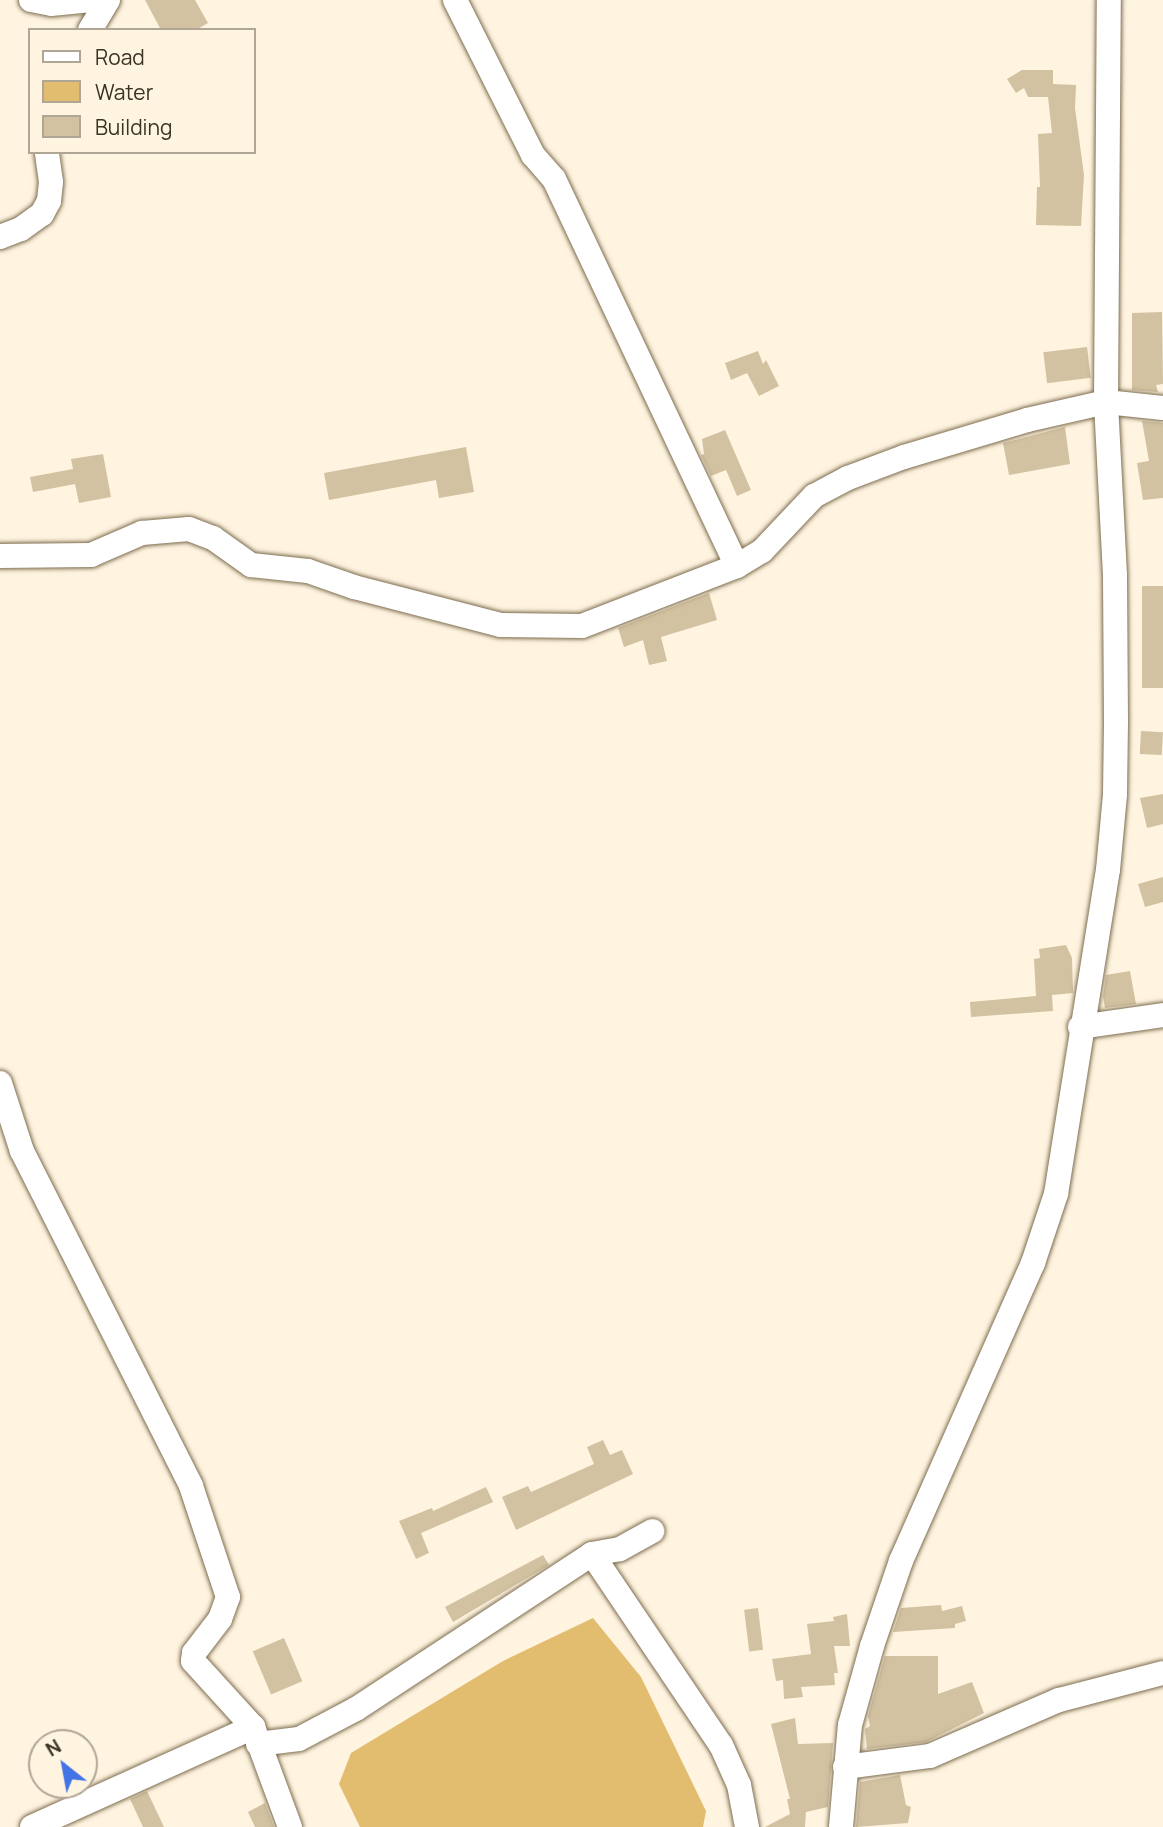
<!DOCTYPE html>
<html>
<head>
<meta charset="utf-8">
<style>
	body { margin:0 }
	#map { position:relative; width:1163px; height:1827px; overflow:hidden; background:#fff4e0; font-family:Manrope,sans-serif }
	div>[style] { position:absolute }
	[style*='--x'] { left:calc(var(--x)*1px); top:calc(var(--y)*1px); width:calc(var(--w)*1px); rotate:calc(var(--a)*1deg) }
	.water>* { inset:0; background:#e2bc6f }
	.building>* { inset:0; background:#d3c2a1; transform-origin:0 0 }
	.roads { filter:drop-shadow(0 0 2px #7d6d4f) drop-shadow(0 0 2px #7d6d4f) }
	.minor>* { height:24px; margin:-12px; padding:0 12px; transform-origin:12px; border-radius:12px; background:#fff }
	span { translate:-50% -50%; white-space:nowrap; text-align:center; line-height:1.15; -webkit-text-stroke:5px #fff4e0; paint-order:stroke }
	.legend { position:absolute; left:28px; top:28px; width:228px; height:126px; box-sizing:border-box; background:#fff4e0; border:2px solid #b0a695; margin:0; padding:9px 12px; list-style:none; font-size:21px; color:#393225 }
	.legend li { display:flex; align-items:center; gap:14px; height:35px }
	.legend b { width:35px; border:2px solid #b0a695 }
	.north { position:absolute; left:28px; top:1729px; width:70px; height:70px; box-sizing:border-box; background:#fff4e0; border:2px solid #b0a695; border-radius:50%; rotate:329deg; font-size:19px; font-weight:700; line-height:28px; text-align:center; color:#393225 }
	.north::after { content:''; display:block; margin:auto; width:24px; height:32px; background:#4274e5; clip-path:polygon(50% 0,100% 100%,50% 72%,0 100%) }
</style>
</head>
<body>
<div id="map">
	<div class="water">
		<div style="clip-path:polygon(593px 1618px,641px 1677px,706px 1811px,703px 1827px,360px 1827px,339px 1784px,351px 1753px,503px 1661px)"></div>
	</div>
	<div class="building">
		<div style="clip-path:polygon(145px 0,195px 0,208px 23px,196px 30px,161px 30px)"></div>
		<div style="clip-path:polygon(1022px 70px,1053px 70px,1053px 84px,1076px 85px,1075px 108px,1084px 175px,1081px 226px,1036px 225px,1037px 187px,1040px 187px,1038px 134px,1052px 133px,1048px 97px,1028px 97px,1024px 88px,1016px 93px,1007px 79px)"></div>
		<div style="clip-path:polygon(1162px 312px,1163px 384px,1156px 385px,1158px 392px,1132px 390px,1132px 313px)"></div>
		<div style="left:1087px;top:347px;width:31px;height:44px;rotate:83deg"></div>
		<div style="clip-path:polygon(758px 351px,763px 364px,766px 360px,779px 386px,759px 396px,747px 373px,731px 380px,725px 363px)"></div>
		<div style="clip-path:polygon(1142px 421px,1163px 423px,1163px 498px,1143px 500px,1137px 463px,1149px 461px)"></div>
		<div style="clip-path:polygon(1065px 427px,1070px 464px,1009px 475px,1003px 443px)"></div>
		<div style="clip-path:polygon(725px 430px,751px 490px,737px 496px,726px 470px,711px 476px,701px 455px,704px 454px,702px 439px)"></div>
		<div style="clip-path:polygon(466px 447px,474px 492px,439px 498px,436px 480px,329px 500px,324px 473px)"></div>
		<div style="clip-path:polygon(103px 454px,111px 497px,79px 503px,75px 484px,33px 492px,30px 477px,73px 469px,71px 459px)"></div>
		<div style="left:1142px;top:586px;width:21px;height:102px"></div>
		<div style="clip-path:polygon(709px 593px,717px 620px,661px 637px,667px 661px,649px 665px,643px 640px,624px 647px,618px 628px)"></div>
		<div style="left:1141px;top:731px;width:22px;height:23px;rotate:3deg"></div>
		<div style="clip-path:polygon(1163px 794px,1163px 824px,1147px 828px,1140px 798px)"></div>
		<div style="clip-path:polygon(1163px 877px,1163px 902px,1145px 907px,1138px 884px)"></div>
		<div style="clip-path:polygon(1066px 945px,1072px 958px,1073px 993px,1052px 995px,1053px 1011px,971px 1017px,970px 1002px,1036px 996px,1034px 959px,1040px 958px,1039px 949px)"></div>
		<div style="clip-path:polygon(1130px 971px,1136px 1004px,1105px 1008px,1103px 997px,1106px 975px)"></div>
		<div style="clip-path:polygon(603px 1440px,610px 1455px,622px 1450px,633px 1474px,516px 1530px,502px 1497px,528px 1486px,531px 1492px,594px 1464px,587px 1447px)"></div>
		<div style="clip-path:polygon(486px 1487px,493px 1502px,421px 1533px,429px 1553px,416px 1559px,399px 1521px,432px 1508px,433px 1511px)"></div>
		<div style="clip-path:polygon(543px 1555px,549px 1565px,453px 1622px,445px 1607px)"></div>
		<div style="clip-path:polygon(941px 1605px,942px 1611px,962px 1606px,966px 1621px,955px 1624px,955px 1628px,893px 1632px,901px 1608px)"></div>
		<div style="left:758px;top:1608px;width:42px;height:14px;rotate:83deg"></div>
		<div style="clip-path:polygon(847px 1614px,850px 1646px,834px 1646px,838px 1673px,834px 1673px,835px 1685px,801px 1687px,803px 1697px,784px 1699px,783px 1680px,776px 1681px,772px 1659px,811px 1654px,807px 1624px,834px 1621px,833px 1617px)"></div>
		<div style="left:284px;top:1638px;width:47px;height:34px;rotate:67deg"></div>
		<div style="clip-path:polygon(885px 1656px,938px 1656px,938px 1694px,972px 1682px,984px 1713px,926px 1742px,867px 1749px,865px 1729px,870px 1726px,868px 1716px)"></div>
		<div style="clip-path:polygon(795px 1718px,798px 1744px,833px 1743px,828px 1807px,806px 1812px,805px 1827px,765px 1827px,790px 1814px,787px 1799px,790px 1799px,771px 1724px)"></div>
		<div style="clip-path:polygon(900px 1775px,906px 1805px,911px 1807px,908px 1823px,856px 1827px,860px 1782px)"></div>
		<div style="clip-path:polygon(147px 1791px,164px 1827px,143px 1827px,130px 1799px)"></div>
		<div style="clip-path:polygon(265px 1803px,274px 1827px,255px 1827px,248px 1812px)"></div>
	</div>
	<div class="roads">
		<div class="minor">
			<div style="--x:31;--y:0;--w:20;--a:11"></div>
			<div style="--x:51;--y:4;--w:41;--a:-5.6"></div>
			<div style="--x:455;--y:0;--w:174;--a:63.3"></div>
			<div style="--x:533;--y:155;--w:32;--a:49"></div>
			<div style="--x:554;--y:179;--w:428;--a:64.7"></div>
			<div style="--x:90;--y:30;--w:35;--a:-59"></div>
			<div style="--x:0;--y:237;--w:22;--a:-21"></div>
			<div style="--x:21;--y:229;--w:26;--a:-36"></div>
			<div style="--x:42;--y:214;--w:15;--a:-62"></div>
			<div style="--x:49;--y:201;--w:19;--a:-84"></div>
			<div style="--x:51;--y:182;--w:30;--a:-98"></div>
			<div style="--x:0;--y:556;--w:91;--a:-0.6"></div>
			<div style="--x:91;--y:555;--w:56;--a:-23.3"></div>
			<div style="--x:142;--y:533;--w:47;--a:-4.9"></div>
			<div style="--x:189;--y:529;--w:26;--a:21"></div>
			<div style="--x:213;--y:538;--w:47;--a:35.4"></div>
			<div style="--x:251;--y:565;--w:57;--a:6"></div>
			<div style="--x:308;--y:571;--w:49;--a:19.2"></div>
			<div style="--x:354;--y:587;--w:152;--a:14.5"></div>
			<div style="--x:501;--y:625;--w:81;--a:0.7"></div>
			<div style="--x:582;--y:626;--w:166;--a:-21.2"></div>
			<div style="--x:737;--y:566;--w:29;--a:-31"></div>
			<div style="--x:762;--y:551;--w:76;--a:-46.6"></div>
			<div style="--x:814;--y:496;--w:38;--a:-28"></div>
			<div style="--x:848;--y:478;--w:60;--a:-20.6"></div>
			<div style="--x:904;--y:457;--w:128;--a:-16.7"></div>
			<div style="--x:1027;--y:420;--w:81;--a:-12.8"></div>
			<div style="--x:1106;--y:402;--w:57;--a:6"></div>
			<div style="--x:1080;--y:1027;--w:84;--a:-8.2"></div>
			<div style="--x:0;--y:1083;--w:71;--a:72.1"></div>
			<div style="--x:22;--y:1151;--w:375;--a:63.2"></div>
			<div style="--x:191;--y:1486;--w:117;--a:71.6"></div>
			<div style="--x:228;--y:1597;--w:23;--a:110"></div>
			<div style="--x:220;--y:1619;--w:43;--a:127.4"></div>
			<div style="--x:194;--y:1653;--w:8;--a:97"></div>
			<div style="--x:193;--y:1661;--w:89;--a:47.7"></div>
			<div style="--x:253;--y:1727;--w:107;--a:69.7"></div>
			<div style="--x:592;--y:1554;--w:230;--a:56"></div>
			<div style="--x:721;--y:1745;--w:44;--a:65.8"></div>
			<div style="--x:739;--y:1785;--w:43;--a:79.2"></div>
			<div style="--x:258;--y:1744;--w:41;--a:-7"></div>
			<div style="--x:299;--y:1739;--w:64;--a:-27.8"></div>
			<div style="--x:356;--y:1709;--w:282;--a:-33.3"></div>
			<div style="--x:592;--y:1554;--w:28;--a:-10"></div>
			<div style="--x:620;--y:1549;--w:37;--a:-29"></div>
			<div style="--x:845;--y:1767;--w:86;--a:-7.4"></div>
			<div style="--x:930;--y:1756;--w:141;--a:-23.5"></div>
			<div style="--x:1059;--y:1700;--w:107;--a:-14.6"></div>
			<div style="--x:32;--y:1827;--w:243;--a:-24.3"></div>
			<div style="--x:841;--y:1827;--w:102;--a:-85"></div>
			<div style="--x:850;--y:1725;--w:82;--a:-74.4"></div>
			<div style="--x:872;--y:1646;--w:90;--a:-71.2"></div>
			<div style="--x:901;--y:1561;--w:326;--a:-66.1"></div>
			<div style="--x:1033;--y:1263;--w:73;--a:-71.6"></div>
			<div style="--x:1056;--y:1194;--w:328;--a:-80.9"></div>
			<div style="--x:1108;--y:870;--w:76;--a:-84.7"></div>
			<div style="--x:1115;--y:794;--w:73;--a:-89.2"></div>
			<div style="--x:1116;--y:721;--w:146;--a:-90.4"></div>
			<div style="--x:1115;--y:575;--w:173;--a:-93"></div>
			<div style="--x:1106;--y:402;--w:402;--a:-89.6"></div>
		</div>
	</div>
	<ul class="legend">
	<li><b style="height:9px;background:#fff"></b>Road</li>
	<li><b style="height:19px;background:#e2bc6f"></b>Water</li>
	<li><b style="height:19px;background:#d3c2a1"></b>Building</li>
	</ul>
	<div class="north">N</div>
</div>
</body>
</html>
